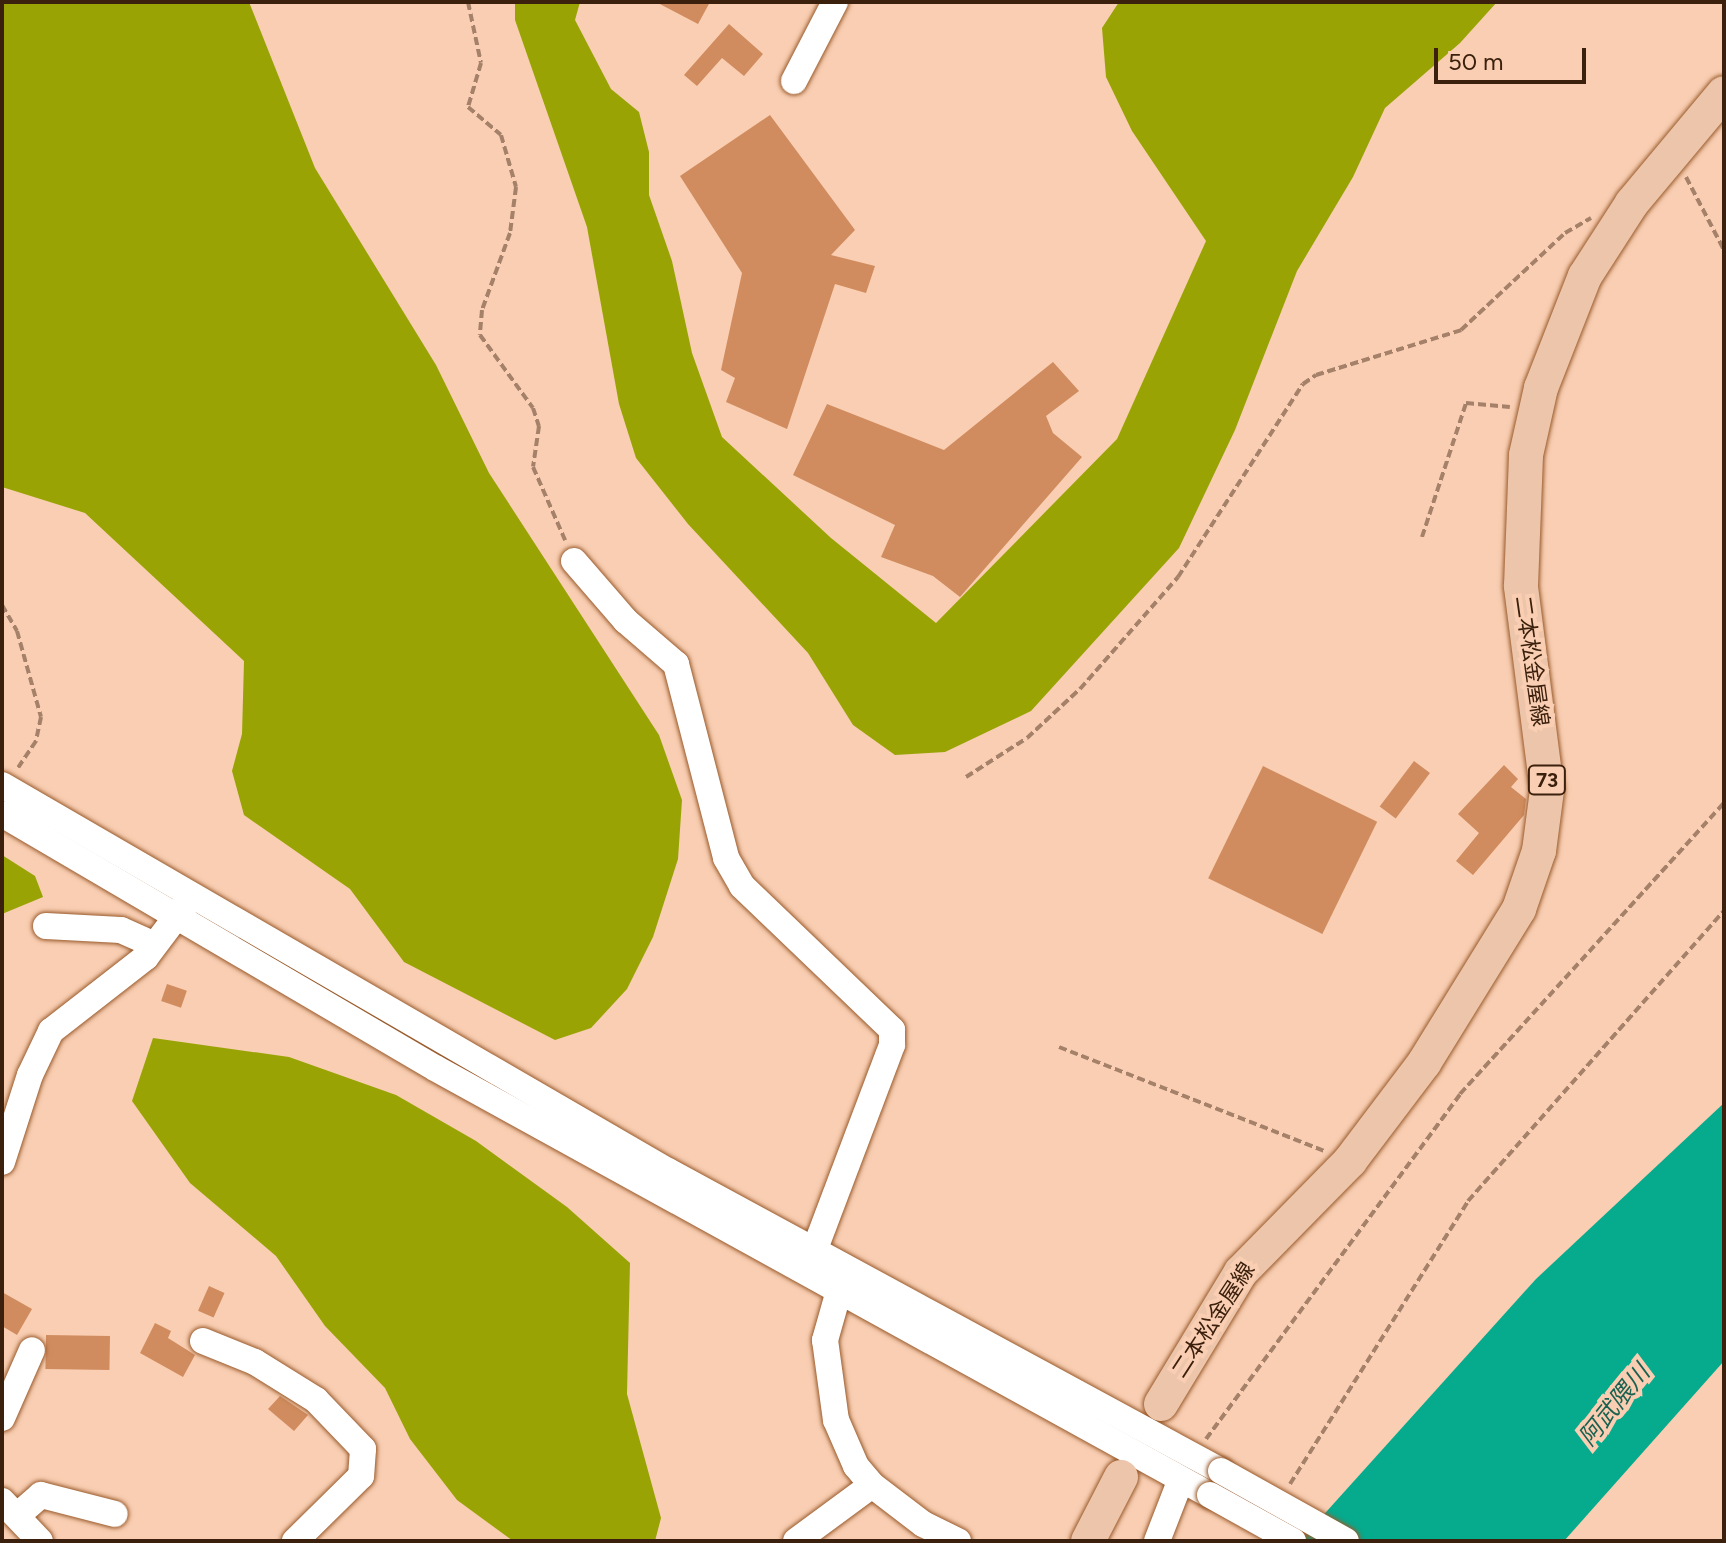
<!DOCTYPE html>
<html>
<head>
<meta charset="utf-8">
<style>
	body { margin:0 }
	#map { position:relative; width:1726px; height:1543px; overflow:hidden; background:#f9ceb2; font-family:Figtree,"Noto Sans JP",sans-serif }
	div>[style] { position:absolute }
	[style*='--x'] { left:calc(var(--x)*1px); top:calc(var(--y)*1px); width:calc(var(--w)*1px); rotate:calc(var(--a)*1deg) }
	.forest>* { inset:0; background:#99a404 }
	.water>* { inset:0; background:#06aa8d }
	.building>* { inset:0; background:#d08c5e; transform-origin:0 0 }
	.path>* { height:4px; margin-top:-2px; transform-origin:0; background:repeating-linear-gradient(90deg,#a58169 0 8px,transparent 0 12px) }
	.roads { filter:drop-shadow(0 0 2px #995a2b) drop-shadow(0 0 2px #995a2b) }
	.minor>* { height:26px; margin:-13px; padding:0 13px; transform-origin:13px; border-radius:13px; background:#fff }
	.major>* { height:34px; margin:-17px; padding:0 17px; transform-origin:17px; border-radius:17px; background:#ecc5aa }
	.bridges { filter:drop-shadow(0 0 2px #995a2b) drop-shadow(0 0 2px #995a2b) }
	.minor-bridge>* { height:26px; margin:-13px; padding:0 13px; transform-origin:13px; border-radius:13px; background:#fff }
	span { translate:-50% -50%; white-space:nowrap; text-align:center; line-height:1.15; -webkit-text-stroke:8px #f9ceb2; paint-order:stroke }
	.shield-label span { padding:2px 6px; background:#f9ceb2; border:2px solid; border-radius:6px; -webkit-text-stroke-width:0 }
	.shield-label { font-size:20px; color:#3b200d; font-weight:700 }
	.street-label { font-size:22px; color:#3b200d }
	.water-label { font-size:24px; color:#1a6151; font-style:italic }
	.frame { position:absolute; inset:0; border:4px solid #3b200d; pointer-events:none }
	.scale { position:absolute; left:1434px; top:48px; width:152px; height:36px; box-sizing:border-box; border:4px solid #3b200d; border-top:0; padding-left:10px; font-size:24px; line-height:28px; white-space:nowrap; color:#3b200d; -webkit-text-stroke:6px #f9ceb2; paint-order:stroke }
</style>
</head>
<body>
<div id="map">
	<div class="forest">
		<div style="clip-path:polygon(2px 2px,249px 2px,315px 168px,436px 365px,489px 473px,659px 735px,682px 800px,678px 859px,653px 937px,627px 989px,591px 1028px,555px 1040px,404px 962px,350px 889px,244px 815px,232px 771px,242px 734px,244px 661px,85px 513px,2px 487px)"></div>
		<div style="clip-path:polygon(515px 2px,580px 2px,575px 20px,611px 89px,639px 112px,649px 152px,649px 195px,672px 261px,692px 353px,722px 437px,831px 538px,936px 623px,1117px 439px,1206px 241px,1132px 131px,1106px 77px,1102px 28px,1119px 2px,1497px 2px,1460px 43px,1385px 108px,1353px 177px,1297px 271px,1235px 430px,1179px 548px,1031px 711px,945px 752px,895px 755px,853px 725px,808px 653px,688px 524px,636px 458px,619px 404px,587px 227px,515px 20px)"></div>
		<div style="clip-path:polygon(2px 855px,35px 876px,43px 897px,2px 914px)"></div>
		<div style="clip-path:polygon(153px 1038px,289px 1057px,396px 1095px,476px 1141px,567px 1207px,630px 1263px,627px 1394px,661px 1518px,655px 1541px,513px 1541px,457px 1500px,410px 1439px,385px 1388px,325px 1326px,276px 1256px,190px 1183px,132px 1101px)"></div>
	</div>
	<div class="water">
		<div style="clip-path:polygon(1724px 1103px,1724px 1361px,1564px 1541px,1300px 1541px,1536px 1279px)"></div>
	</div>
	<div class="building">
		<div style="clip-path:polygon(656px 2px,710px 2px,698px 24px)"></div>
		<div style="clip-path:polygon(729px 24px,763px 54px,744px 76px,722px 58px,697px 86px,684px 75px)"></div>
		<div style="clip-path:polygon(770px 115px,855px 230px,831px 255px,875px 266px,866px 293px,835px 284px,787px 429px,726px 402px,735px 378px,721px 370px,742px 273px,680px 176px)"></div>
		<div style="clip-path:polygon(1053px 362px,1079px 391px,1046px 416px,1053px 433px,1082px 457px,960px 597px,933px 576px,881px 557px,895px 525px,793px 475px,827px 404px,944px 450px)"></div>
		<div style="left:1414px;top:761px;width:20px;height:57px;rotate:37deg"></div>
		<div style="clip-path:polygon(1504px 765px,1518px 779px,1511px 787px,1526px 799px,1524px 815px,1473px 875px,1456px 861px,1479px 833px,1458px 814px)"></div>
		<div style="left:1263px;top:766px;width:127px;height:125px;rotate:26deg"></div>
		<div style="left:167px;top:984px;width:21px;height:18px;rotate:19deg"></div>
		<div style="left:209px;top:1286px;width:17px;height:27px;rotate:24deg"></div>
		<div style="clip-path:polygon(2px 1292px,32px 1309px,17px 1335px,2px 1326px)"></div>
		<div style="clip-path:polygon(155px 1323px,171px 1331px,168px 1338px,195px 1355px,183px 1377px,140px 1353px)"></div>
		<div style="left:46px;top:1335px;width:64px;height:34px;rotate:1deg"></div>
		<div style="clip-path:polygon(280px 1396px,308px 1415px,294px 1431px,268px 1409px)"></div>
	</div>
	<div class="path">
		<div style="--x:468;--y:2;--w:62;--a:78"></div>
		<div style="--x:481;--y:63;--w:46;--a:106.5"></div>
		<div style="--x:468;--y:107;--w:43;--a:40.3"></div>
		<div style="--x:501;--y:135;--w:54;--a:73.9"></div>
		<div style="--x:516;--y:187;--w:46;--a:97.4"></div>
		<div style="--x:510;--y:233;--w:82;--a:110"></div>
		<div style="--x:482;--y:310;--w:25;--a:95"></div>
		<div style="--x:480;--y:335;--w:90;--a:54"></div>
		<div style="--x:533;--y:408;--w:19;--a:72"></div>
		<div style="--x:539;--y:426;--w:41;--a:98.3"></div>
		<div style="--x:533;--y:467;--w:80;--a:66.3"></div>
		<div style="--x:1686;--y:177;--w:82;--a:62.5"></div>
		<div style="--x:1422;--y:537;--w:141;--a:-71.8"></div>
		<div style="--x:1466;--y:403;--w:44;--a:5.2"></div>
		<div style="--x:2;--y:605;--w:30;--a:60"></div>
		<div style="--x:17;--y:631;--w:89;--a:74.4"></div>
		<div style="--x:41;--y:717;--w:25;--a:102"></div>
		<div style="--x:36;--y:741;--w:32;--a:124"></div>
		<div style="--x:966;--y:777;--w:72;--a:-32.6"></div>
		<div style="--x:1027;--y:738;--w:72;--a:-42.8"></div>
		<div style="--x:1080;--y:689;--w:149;--a:-48.8"></div>
		<div style="--x:1178;--y:577;--w:230;--a:-57.1"></div>
		<div style="--x:1303;--y:384;--w:16;--a:-35"></div>
		<div style="--x:1316;--y:375;--w:152;--a:-17.2"></div>
		<div style="--x:1461;--y:330;--w:142;--a:-43"></div>
		<div style="--x:1565;--y:233;--w:30;--a:-30"></div>
		<div style="--x:1059;--y:1047;--w:286;--a:21.4"></div>
		<div style="--x:1206;--y:1439;--w:428;--a:-53.6"></div>
		<div style="--x:1460;--y:1094;--w:393;--a:-47.8"></div>
		<div style="--x:1290;--y:1484;--w:334;--a:-57.8"></div>
		<div style="--x:1468;--y:1201;--w:387;--a:-48.6"></div>
	</div>
	<div class="roads">
		<div class="minor">
			<div style="--x:794;--y:81;--w:89;--a:-62.6"></div>
			<div style="--x:574;--y:561;--w:79;--a:49.1"></div>
			<div style="--x:626;--y:621;--w:66;--a:40.7"></div>
			<div style="--x:676;--y:664;--w:200;--a:75.5"></div>
			<div style="--x:726;--y:858;--w:32;--a:60"></div>
			<div style="--x:742;--y:886;--w:208;--a:43.8"></div>
			<div style="--x:892;--y:1030;--w:15;--a:90"></div>
			<div style="--x:892;--y:1045;--w:220;--a:110.7"></div>
			<div style="--x:2;--y:785;--w:770;--a:30.1"></div>
			<div style="--x:668;--y:1171;--w:629;--a:28.48"></div>
			<div style="--x:2;--y:814;--w:502;--a:30.4"></div>
			<div style="--x:435;--y:1068;--w:885;--a:28.85"></div>
			<div style="--x:46;--y:926;--w:75;--a:3.1"></div>
			<div style="--x:121;--y:930;--w:36;--a:24"></div>
			<div style="--x:2;--y:1162;--w:91;--a:-72.2"></div>
			<div style="--x:30;--y:1075;--w:49;--a:-64.5"></div>
			<div style="--x:51;--y:1031;--w:120;--a:-37.9"></div>
			<div style="--x:146;--y:957;--w:66;--a:-53"></div>
			<div style="--x:844;--y:1273;--w:70;--a:105.8"></div>
			<div style="--x:825;--y:1340;--w:81;--a:82.2"></div>
			<div style="--x:836;--y:1420;--w:50;--a:66.5"></div>
			<div style="--x:856;--y:1466;--w:25;--a:50"></div>
			<div style="--x:872;--y:1485;--w:64;--a:37.4"></div>
			<div style="--x:923;--y:1524;--w:39;--a:26"></div>
			<div style="--x:203;--y:1341;--w:56;--a:22"></div>
			<div style="--x:255;--y:1362;--w:72;--a:31.9"></div>
			<div style="--x:316;--y:1400;--w:68;--a:46.2"></div>
			<div style="--x:363;--y:1449;--w:27;--a:94"></div>
			<div style="--x:361;--y:1476;--w:93;--a:135.4"></div>
			<div style="--x:2;--y:1418;--w:74;--a:-66.2"></div>
			<div style="--x:2;--y:1501;--w:55;--a:46.5"></div>
			<div style="--x:19;--y:1514;--w:29;--a:-41"></div>
			<div style="--x:41;--y:1495;--w:76;--a:14.4"></div>
			<div style="--x:796;--y:1541;--w:94;--a:-36.4"></div>
			<div style="--x:1157;--y:1541;--w:66;--a:-68.8"></div>
		</div>
		<div class="major">
			<div style="--x:1161;--y:1404;--w:154;--a:-58.8"></div>
			<div style="--x:1241;--y:1272;--w:156;--a:-45.5"></div>
			<div style="--x:1350;--y:1161;--w:123;--a:-52.9"></div>
			<div style="--x:1424;--y:1063;--w:181;--a:-58.3"></div>
			<div style="--x:1519;--y:909;--w:61;--a:-71"></div>
			<div style="--x:1539;--y:851;--w:62;--a:-82.5"></div>
			<div style="--x:1547;--y:790;--w:206;--a:-97.3"></div>
			<div style="--x:1521;--y:586;--w:131;--a:-87.8"></div>
			<div style="--x:1526;--y:455;--w:69;--a:-77.4"></div>
			<div style="--x:1541;--y:388;--w:120;--a:-68.6"></div>
			<div style="--x:1585;--y:276;--w:87;--a:-57.2"></div>
			<div style="--x:1632;--y:203;--w:143;--a:-50.1"></div>
			<div style="--x:1088;--y:1541;--w:72;--a:-62.7"></div>
		</div>
	</div>
	<div class="bridges">
		<div class="minor-bridge">
			<div style="--x:1221;--y:1471;--w:143;--a:29.2"></div>
			<div style="--x:1210;--y:1495;--w:95;--a:29"></div>
		</div>
	</div>
	<div class="shield-label">
		<span style="left:1547px;top:780px">73</span>
	</div>
	<div class="street-label">
		<span style="left:1532px;top:661px;rotate:82deg">二本松金屋線</span>
		<span style="left:1213px;top:1320px;rotate:-57deg">二本松金屋線</span>
	</div>
	<div class="water-label">
		<span style="left:1614px;top:1405px;rotate:-51deg">阿武隈川</span>
	</div>
	<div class="frame"></div>
	<div class="scale">50 m</div>
</div>
</body>
</html>
